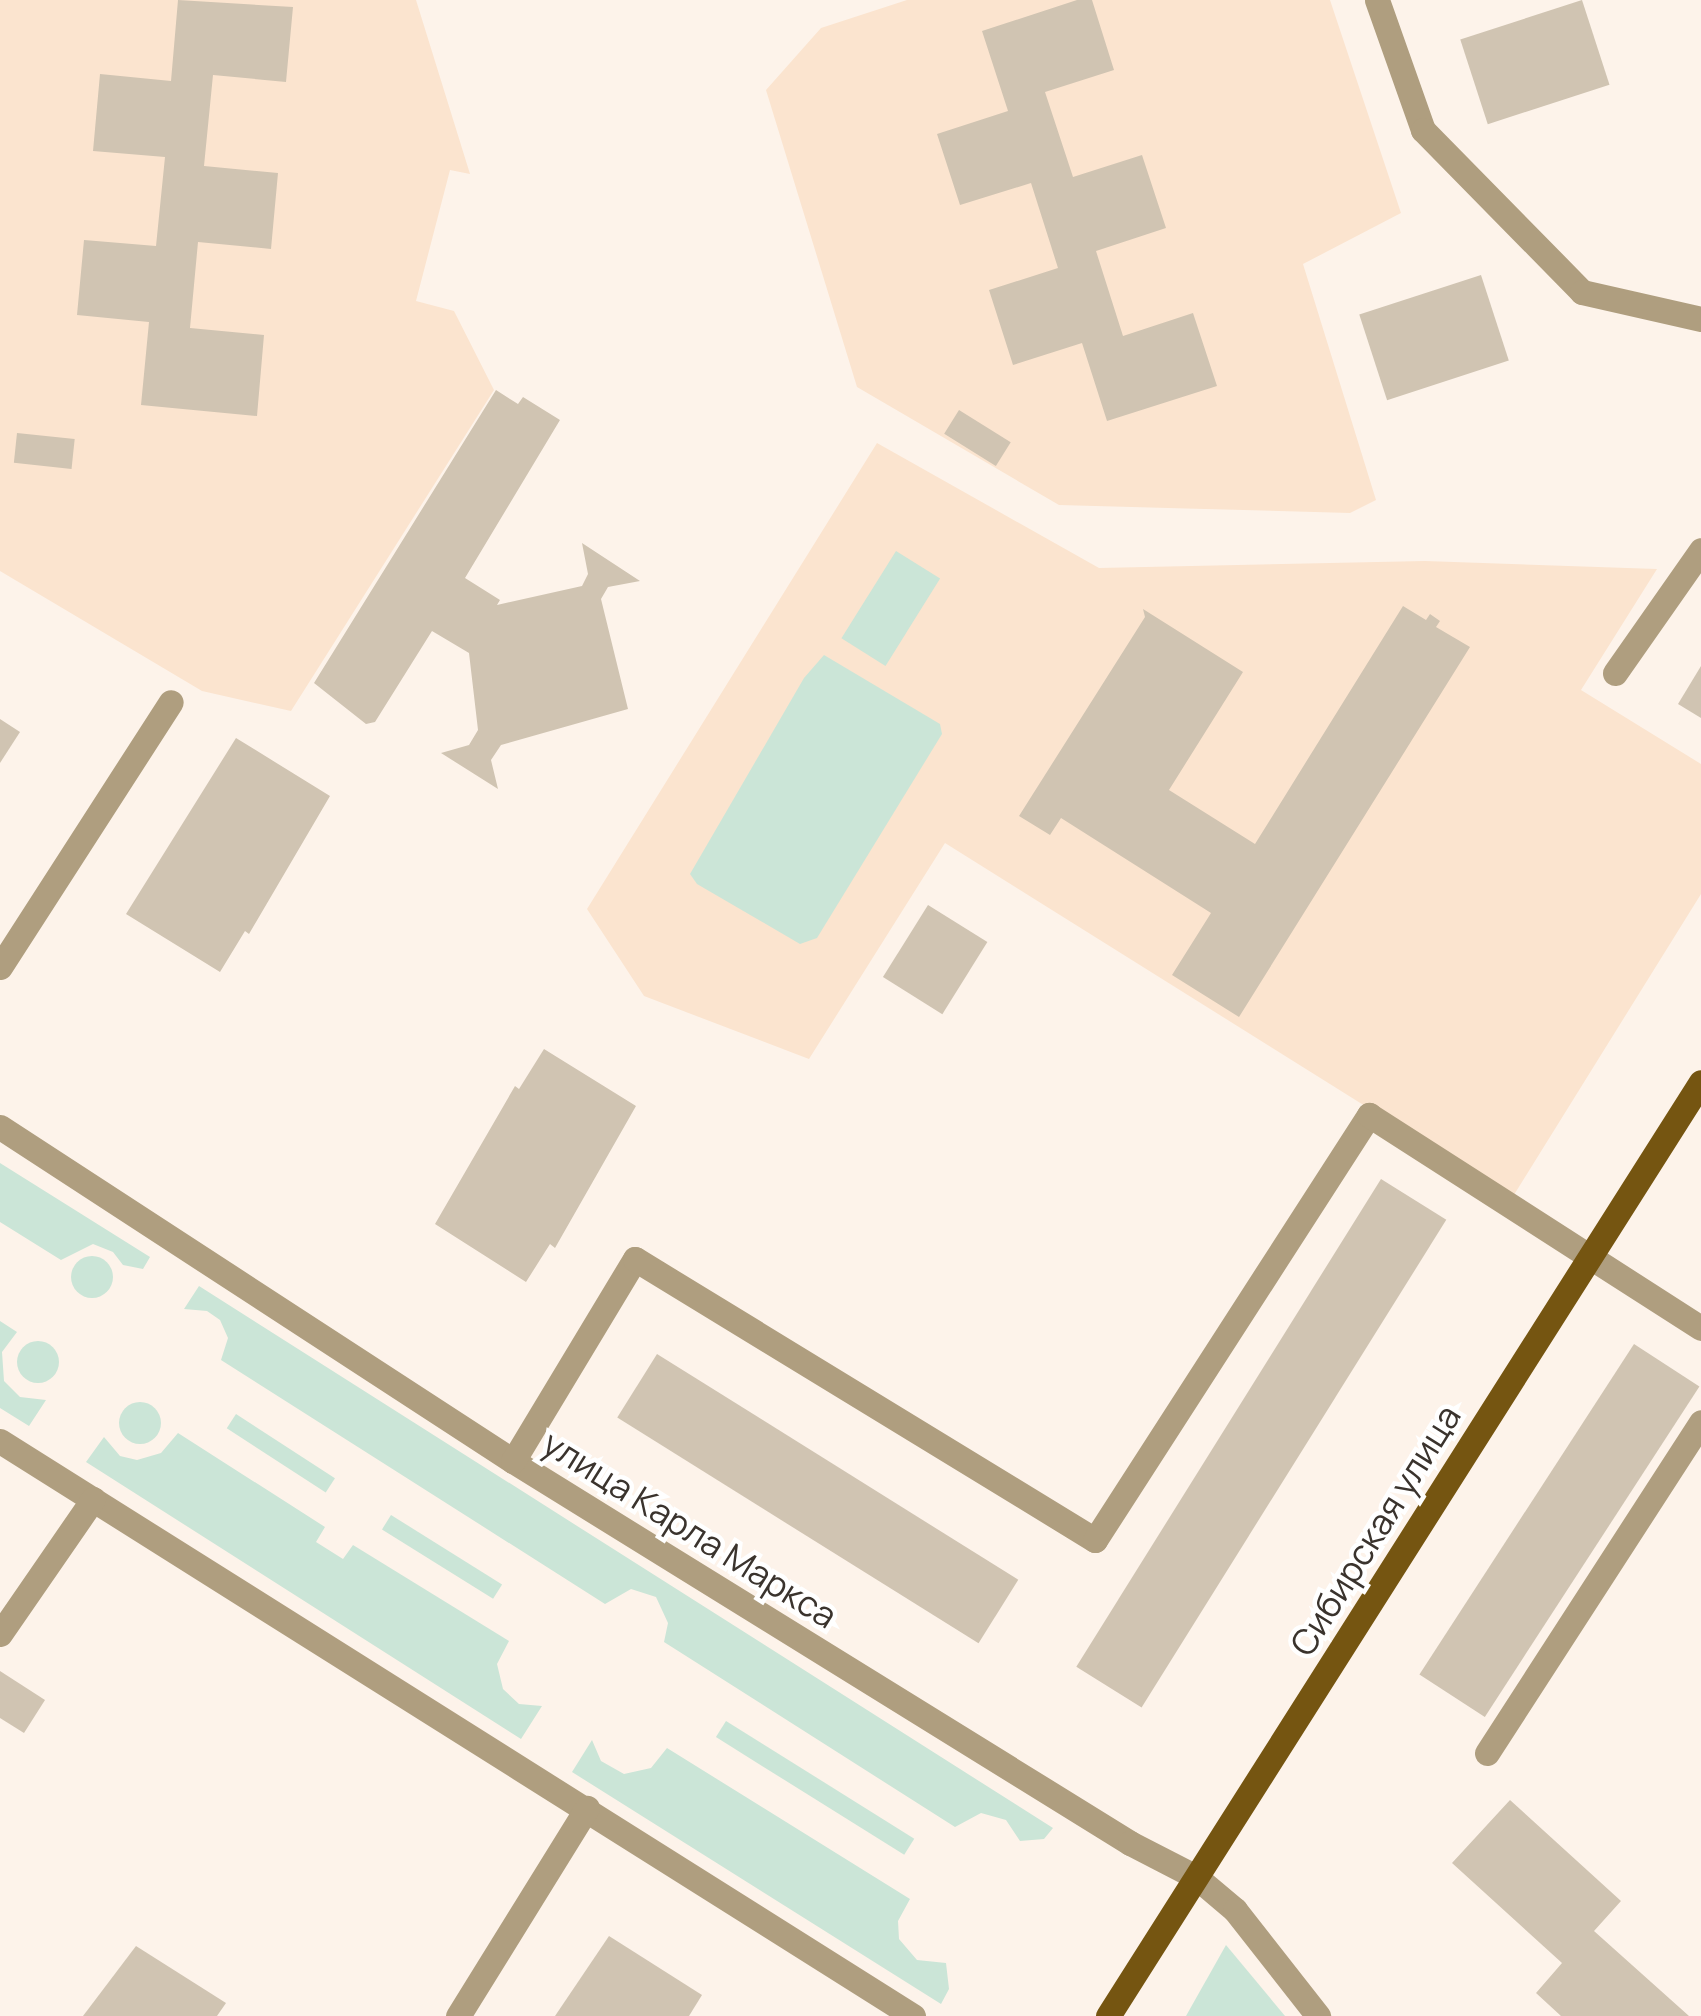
<!DOCTYPE html>
<html>
<head>
<meta charset="utf-8">
<style>
	body { margin:0 }
	#map { position:relative; width:1701px; height:2016px; overflow:hidden; background:#fdf3ea; font-family:Manrope,sans-serif }
	div>[style] { position:absolute }
	[style*='--x'] { left:calc(var(--x)*1px); top:calc(var(--y)*1px); width:calc(var(--w)*1px); rotate:calc(var(--a)*1deg) }
	.built>* { inset:0; background:#fbe4cf }
	.green>* { inset:0; background:#cbe5d7; transform-origin:0 0 }
	.round { border-radius:50% }
	.building>* { inset:0; background:#d0c4b2; transform-origin:0 0 }
	.minor>* { height:25px; margin:-12.5px; padding:0 12.5px; transform-origin:12.5px; border-radius:12.5px; background:#af9e7f }
	.major>* { height:25px; margin:-12.5px; padding:0 12.5px; transform-origin:12.5px; border-radius:12.5px; background:#755511 }
	span { translate:-50% -50%; white-space:nowrap; text-align:center; line-height:1.15; -webkit-text-stroke:9px #fff; paint-order:stroke }
	.street-label { font-size:35px; color:#3a332d }
</style>
</head>
<body>
<div id="map">
	<div class="built">
		<div style="clip-path:polygon(0 0,416px 0,470px 174px,450px 170px,416px 301px,454px 311px,494px 390px,291px 711px,202px 691px,0 571px)"></div>
		<div style="clip-path:polygon(907px 0,1330px 0,1401px 213px,1303px 264px,1376px 500px,1350px 513px,1059px 505px,857px 387px,766px 90px,821px 28px)"></div>
		<div style="clip-path:polygon(877px 443px,1099px 568px,1425px 561px,1657px 569px,1581px 690px,1701px 764px,1701px 894px,1512px 1198px,945px 843px,809px 1059px,644px 996px,587px 909px)"></div>
	</div>
	<div class="green">
		<div style="left:896px;top:551px;width:52px;height:103px;rotate:32deg"></div>
		<div style="clip-path:polygon(824px 655px,940px 724px,942px 734px,817px 938px,800px 944px,697px 884px,690px 874px,804px 678px)"></div>
		<div style="clip-path:polygon(0 1163px,150px 1257px,143px 1269px,123px 1265px,113px 1252px,93px 1244px,61px 1260px,0 1222px)"></div>
		<div class="round" style="left:71px;top:1256px;width:42px;height:42px"></div>
		<div style="clip-path:polygon(199px 1286px,1053px 1828px,1044px 1839px,1020px 1841px,1006px 1820px,981px 1813px,955px 1827px,664px 1642px,668px 1623px,656px 1597px,631px 1589px,605px 1604px,221px 1360px,228px 1338px,220px 1320px,207px 1311px,184px 1309px)"></div>
		<div style="clip-path:polygon(0 1321px,17px 1332px,2px 1352px,4px 1381px,20px 1397px,46px 1400px,29px 1426px,0 1408px)"></div>
		<div class="round" style="left:17px;top:1341px;width:42px;height:42px"></div>
		<div class="round" style="left:119px;top:1402px;width:42px;height:42px"></div>
		<div style="left:236px;top:1414px;width:118px;height:17px;rotate:33deg"></div>
		<div style="clip-path:polygon(178px 1433px,325px 1527px,316px 1542px,343px 1559px,353px 1545px,509px 1641px,497px 1664px,503px 1689px,519px 1704px,542px 1706px,521px 1739px,86px 1462px,104px 1437px,120px 1456px,137px 1460px,161px 1453px)"></div>
		<div style="left:391px;top:1515px;width:131px;height:17px;rotate:32deg"></div>
		<div style="left:726px;top:1721px;width:222px;height:19px;rotate:32deg"></div>
		<div style="clip-path:polygon(592px 1740px,601px 1761px,624px 1774px,651px 1768px,667px 1748px,910px 1899px,898px 1921px,899px 1939px,917px 1960px,946px 1963px,949px 1989px,941px 2004px,572px 1772px)"></div>
		<div style="clip-path:polygon(1226px 1945px,1285px 2016px,1186px 2016px)"></div>
	</div>
	<div class="building">
		<div style="clip-path:polygon(178px 0,293px 7px,286px 82px,213px 75px,204px 166px,278px 173px,271px 249px,198px 242px,190px 328px,264px 335px,257px 416px,141px 405px,149px 322px,77px 315px,84px 240px,156px 246px,165px 157px,93px 151px,100px 74px,171px 81px)"></div>
		<div style="clip-path:polygon(1077px 0,1092px 0,1114px 70px,1045px 92px,1073px 177px,1142px 155px,1166px 228px,1096px 251px,1123px 336px,1193px 313px,1217px 386px,1107px 421px,1082px 343px,1013px 365px,989px 290px,1058px 268px,1031px 183px,960px 205px,937px 134px,1008px 111px,982px 31px)"></div>
		<div style="left:1582px;top:0;width:89px;height:128px;rotate:72deg"></div>
		<div style="left:1481px;top:275px;width:90px;height:128px;rotate:72deg"></div>
		<div style="clip-path:polygon(496px 390px,518px 404px,523px 397px,560px 420px,465px 578px,500px 600px,497px 605px,582px 586px,588px 574px,582px 543px,640px 581px,608px 587px,601px 599px,628px 709px,501px 745px,491px 760px,498px 789px,441px 753px,469px 745px,478px 730px,469px 653px,432px 631px,375px 722px,366px 724px,314px 683px)"></div>
		<div style="left:959px;top:410px;width:61px;height:28px;rotate:32deg"></div>
		<div style="left:17px;top:433px;width:58px;height:30px;rotate:6deg"></div>
		<div style="clip-path:polygon(1403px 606px,1426px 620px,1430px 614px,1440px 621px,1436px 627px,1470px 647px,1239px 1017px,1172px 975px,1211px 913px,1061px 818px,1050px 835px,1019px 816px,1145px 617px,1143px 609px,1243px 672px,1169px 790px,1255px 844px)"></div>
		<div style="clip-path:polygon(1701px 666px,1701px 718px,1678px 704px)"></div>
		<div style="clip-path:polygon(0 719px,20px 732px,0 763px)"></div>
		<div style="clip-path:polygon(236px 738px,330px 796px,249px 934px,245px 931px,220px 972px,126px 914px)"></div>
		<div style="left:928px;top:905px;width:70px;height:85px;rotate:32deg"></div>
		<div style="clip-path:polygon(544px 1049px,636px 1106px,555px 1248px,550px 1244px,526px 1282px,435px 1224px,515px 1086px,519px 1089px)"></div>
		<div style="left:1381px;top:1179px;width:77px;height:575px;rotate:32deg"></div>
		<div style="left:1634px;top:1344px;width:78px;height:394px;rotate:33deg"></div>
		<div style="left:657px;top:1354px;width:426px;height:75px;rotate:32deg"></div>
		<div style="clip-path:polygon(0 1671px,45px 1700px,24px 1733px,0 1718px)"></div>
		<div style="clip-path:polygon(1510px 1800px,1621px 1901px,1594px 1931px,1689px 2016px,1561px 2016px,1536px 1993px,1562px 1963px,1452px 1863px)"></div>
		<div style="clip-path:polygon(609px 1936px,702px 1995px,689px 2016px,555px 2016px)"></div>
		<div style="clip-path:polygon(136px 1946px,226px 2003px,217px 2016px,83px 2016px)"></div>
	</div>
	<div class="minor">
		<div style="--x:1377;--y:0;--w:138;--a:70.5"></div>
		<div style="--x:1423;--y:130;--w:227;--a:45.5"></div>
		<div style="--x:1582;--y:292;--w:122;--a:12.8"></div>
		<div style="--x:1615;--y:673;--w:150;--a:-55"></div>
		<div style="--x:0;--y:967;--w:315;--a:-57.2"></div>
		<div style="--x:0;--y:1127;--w:612;--a:33.07"></div>
		<div style="--x:513;--y:1461;--w:726;--a:31.76"></div>
		<div style="--x:1130;--y:1843;--w:74;--a:27.3"></div>
		<div style="--x:1196;--y:1877;--w:51;--a:40.2"></div>
		<div style="--x:1235;--y:1910;--w:135;--a:51.9"></div>
		<div style="--x:0;--y:1441;--w:1079;--a:32.2"></div>
		<div style="--x:513;--y:1461;--w:236;--a:-58.9"></div>
		<div style="--x:635;--y:1259;--w:539;--a:31.42"></div>
		<div style="--x:1095;--y:1540;--w:506;--a:-57.19"></div>
		<div style="--x:1369;--y:1115;--w:394;--a:32.7"></div>
		<div style="--x:0;--y:1634;--w:164;--a:-55.4"></div>
		<div style="--x:1487;--y:1753;--w:394;--a:-57.1"></div>
		<div style="--x:458;--y:2016;--w:245;--a:-58.2"></div>
	</div>
	<div class="major">
		<div style="--x:1108;--y:2016;--w:1106;--a:-57.59"></div>
	</div>
	<div class="street-label">
		<span style="left:690px;top:1529px;rotate:32deg">улица Карла Маркса</span>
		<span style="left:1375px;top:1530px;rotate:-58deg">Сибирская улица</span>
	</div>
</div>
</body>
</html>
